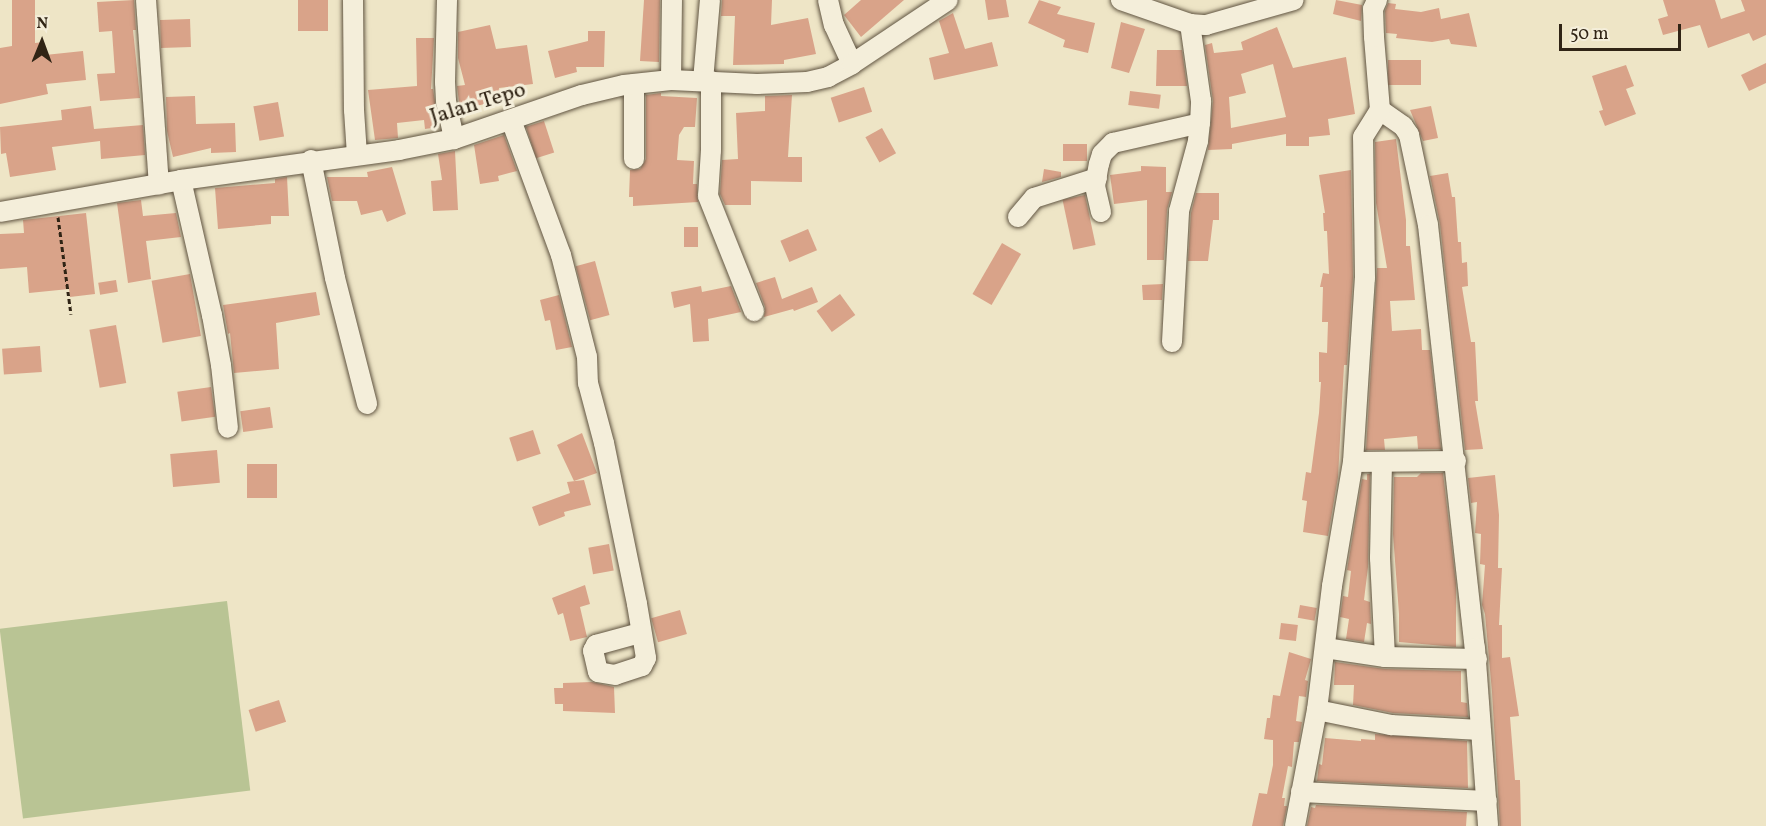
<!DOCTYPE html>
<html>
<head>
<meta charset="utf-8">
<style>
	body { margin:0 }
	#map { position:relative; width:1766px; height:826px; overflow:hidden; background:#eee5c6; font-family:Vollkorn,serif }
	div>[style] { position:absolute }
	[style*='--x'] { left:calc(var(--x)*1px); top:calc(var(--y)*1px); width:calc(var(--w)*1px); rotate:calc(var(--a)*1deg) }
	.green>* { inset:0; background:#b9c494; transform-origin:0 0 }
	.building>* { inset:0; background:#d9a389; transform-origin:0 0 }
	.path>* { height:3px; margin-top:-1.5px; transform-origin:0; background:repeating-linear-gradient(90deg,#302415 0 4.5px,transparent 0 7.5px) }
	.roads { filter:drop-shadow(0 0 2px #605441) drop-shadow(0 0 2px #605441) }
	.minor>* { height:20px; margin:-10px; padding:0 10px; transform-origin:10px; border-radius:10px; background:#f4eeda }
	span { translate:-50% -50%; white-space:nowrap; text-align:center; line-height:1.15; -webkit-text-stroke:6px #f4eeda; paint-order:stroke }
	.street-label { font-size:22px; color:#302415 }
	.north { position:absolute; left:12px; top:12px; width:60px; height:60px; -webkit-text-stroke:4px #f4eeda; paint-order:stroke; rotate:1deg; font-size:16px; font-weight:700; line-height:24px; text-align:center; color:#302415 }
	.north::after { content:''; display:block; margin:auto; width:21px; height:27px; background:#302415; clip-path:polygon(50% 0,100% 100%,50% 72%,0 100%) }
	.scale { position:absolute; left:1559px; top:24px; width:122px; height:27px; box-sizing:border-box; border:3px solid #302415; border-top:0; padding-left:8px; font-size:18px; line-height:21px; white-space:nowrap; color:#302415; -webkit-text-stroke:4px #f4eeda; paint-order:stroke }
</style>
</head>
<body>
<div id="map">
	<div class="green">
		<div style="left:227px;top:601px;width:191px;height:229px;rotate:83deg"></div>
	</div>
	<div class="building">
		<div style="clip-path:polygon(12px 0,35px 0,35px 43px,44px 42px,45px 55px,83px 51px,86px 80px,46px 84px,48px 94px,0 104px,0 48px,12px 46px)"></div>
		<div style="clip-path:polygon(134px 0,136px 30px,133px 30px,140px 98px,100px 101px,97px 74px,115px 73px,112px 31px,99px 32px,97px 2px)"></div>
		<div style="left:298px;top:0;width:30px;height:31px"></div>
		<div style="clip-path:polygon(644px 0,660px 0,659px 62px,640px 61px)"></div>
		<div style="clip-path:polygon(722px 0,772px 0,771px 25px,808px 18px,816px 54px,784px 60px,784px 64px,733px 65px,735px 16px,721px 16px)"></div>
		<div style="clip-path:polygon(861px 0,904px 0,861px 37px,844px 15px)"></div>
		<div style="clip-path:polygon(985px 0,1006px 0,1009px 17px,988px 20px)"></div>
		<div style="clip-path:polygon(1039px 0,1061px 7px,1057px 14px,1095px 23px,1088px 53px,1063px 47px,1065px 40px,1028px 23px)"></div>
		<div style="clip-path:polygon(1336px 0,1362px 5px,1361px 21px,1333px 14px)"></div>
		<div style="clip-path:polygon(1663px 0,1715px 0,1721px 19px,1745px 11px,1741px 0,1766px 0,1766px 35px,1753px 41px,1749px 33px,1708px 48px,1700px 25px,1663px 35px,1658px 19px,1668px 16px)"></div>
		<div style="clip-path:polygon(1388px 3px,1396px 4px,1395px 9px,1421px 12px,1439px 8px,1441px 19px,1469px 13px,1477px 47px,1451px 44px,1449px 39px,1432px 42px,1396px 38px,1397px 34px,1386px 33px,1385px 11px)"></div>
		<div style="clip-path:polygon(953px 13px,965px 49px,992px 42px,998px 66px,934px 80px,929px 58px,949px 53px,939px 21px)"></div>
		<div style="left:190px;top:19px;width:28px;height:30px;rotate:88deg"></div>
		<div style="clip-path:polygon(1121px 22px,1145px 29px,1129px 73px,1111px 68px)"></div>
		<div style="clip-path:polygon(490px 25px,496px 49px,527px 45px,533px 84px,499px 88px,501px 100px,460px 110px,457px 86px,465px 85px,458px 58px,458px 32px)"></div>
		<div style="clip-path:polygon(evenodd,1277px 27px,1293px 68px,1346px 57px,1355px 114px,1328px 119px,1330px 135px,1309px 137px,1309px 146px,1286px 146px,1286px 134px,1232px 144px,1232px 149px,1208px 150px,1213px 101px,1205px 45px,1212px 43px,1214px 53px,1243px 50px,1241px 42px,1277px 27px,1273px 64px,1286px 117px,1231px 128px,1229px 97px,1246px 93px,1241px 74px,1273px 64px)"></div>
		<div style="clip-path:polygon(588px 31px,605px 31px,604px 67px,576px 67px,577px 72px,555px 78px,548px 51px,588px 41px)"></div>
		<div style="clip-path:polygon(416px 38px,434px 38px,431px 89px,433px 89px,439px 127px,425px 129px,424px 120px,397px 123px,398px 138px,375px 140px,368px 90px,417px 86px)"></div>
		<div style="clip-path:polygon(1157px 50px,1182px 50px,1187px 86px,1156px 86px)"></div>
		<div style="left:1421px;top:60px;width:25px;height:33px;rotate:90deg"></div>
		<div style="clip-path:polygon(1766px 63px,1766px 83px,1749px 91px,1741px 75px)"></div>
		<div style="clip-path:polygon(1626px 65px,1634px 86px,1626px 89px,1636px 114px,1605px 126px,1599px 111px,1603px 110px,1592px 76px)"></div>
		<div style="left:864px;top:87px;width:26px;height:35px;rotate:72deg"></div>
		<div style="left:1130px;top:91px;width:31px;height:14px;rotate:7deg"></div>
		<div style="clip-path:polygon(661px 93px,661px 96px,697px 98px,695px 127px,684px 127px,679px 135px,677px 160px,694px 161px,693px 184px,697px 184px,698px 202px,633px 206px,633px 197px,629px 197px,630px 170px,640px 169px,646px 159px,646px 95px)"></div>
		<div style="clip-path:polygon(792px 95px,788px 157px,802px 157px,802px 182px,751px 181px,751px 205px,725px 205px,720px 194px,722px 160px,738px 159px,736px 113px,765px 111px,765px 96px)"></div>
		<div style="clip-path:polygon(195px 96px,196px 124px,235px 123px,236px 152px,211px 153px,211px 148px,173px 157px,167px 131px,166px 97px)"></div>
		<div style="left:278px;top:102px;width:35px;height:25px;rotate:80deg"></div>
		<div style="clip-path:polygon(91px 106px,94px 129px,143px 125px,145px 155px,101px 159px,100px 141px,52px 147px,56px 170px,10px 177px,6px 153px,1px 154px,0 127px,62px 120px,61px 110px)"></div>
		<div style="clip-path:polygon(1431px 106px,1438px 138px,1423px 141px,1410px 110px)"></div>
		<div style="left:544px;top:121px;width:33px;height:19px;rotate:72deg"></div>
		<div style="left:882px;top:128px;width:29px;height:19px;rotate:61deg"></div>
		<div style="clip-path:polygon(504px 135px,517px 171px,498px 176px,499px 181px,480px 184px,474px 145px)"></div>
		<div style="clip-path:polygon(1396px 139px,1406px 220px,1406px 246px,1410px 246px,1415px 300px,1390px 301px,1392px 331px,1421px 329px,1422px 350px,1430px 350px,1441px 449px,1418px 449px,1417px 436px,1384px 439px,1385px 450px,1366px 450px,1377px 268px,1387px 268px,1376px 203px,1375px 142px)"></div>
		<div style="left:1063px;top:144px;width:24px;height:17px"></div>
		<div style="clip-path:polygon(455px 151px,458px 210px,433px 211px,431px 181px,442px 180px,438px 154px)"></div>
		<div style="clip-path:polygon(1141px 166px,1166px 167px,1166px 192px,1172px 192px,1167px 210px,1164px 260px,1147px 260px,1147px 200px,1114px 204px,1110px 175px,1141px 171px)"></div>
		<div style="clip-path:polygon(392px 167px,406px 214px,387px 222px,382px 210px,361px 215px,357px 201px,332px 201px,327px 177px,368px 177px,367px 172px)"></div>
		<div style="clip-path:polygon(1044px 169px,1061px 172px,1061px 177px,1042px 182px)"></div>
		<div style="clip-path:polygon(1351px 170px,1353px 278px,1347px 365px,1344px 365px,1338px 477px,1328px 536px,1303px 532px,1307px 501px,1302px 500px,1306px 472px,1311px 473px,1319px 413px,1321px 382px,1319px 382px,1319px 352px,1327px 353px,1328px 322px,1322px 322px,1323px 287px,1320px 287px,1323px 273px,1329px 274px,1327px 231px,1324px 231px,1323px 213px,1325px 213px,1319px 175px)"></div>
		<div style="clip-path:polygon(1448px 173px,1452px 197px,1455px 197px,1458px 242px,1461px 242px,1462px 263px,1467px 262px,1468px 286px,1462px 287px,1471px 342px,1475px 342px,1478px 401px,1475px 401px,1483px 449px,1465px 450px,1440px 224px,1430px 176px)"></div>
		<div style="clip-path:polygon(287px 177px,289px 216px,271px 216px,271px 224px,218px 229px,215px 188px,275px 183px,275px 179px)"></div>
		<div style="clip-path:polygon(1196px 193px,1219px 193px,1219px 220px,1213px 220px,1208px 261px,1188px 261px,1191px 213px)"></div>
		<div style="left:1085px;top:195px;width:51px;height:23px;rotate:78deg"></div>
		<div style="clip-path:polygon(141px 200px,143px 216px,176px 213px,181px 237px,146px 241px,151px 279px,128px 283px,117px 203px)"></div>
		<div style="clip-path:polygon(86px 213px,95px 294px,70px 297px,69px 289px,29px 293px,27px 267px,0 269px,0 234px,24px 233px,23px 220px)"></div>
		<div style="left:684px;top:227px;width:14px;height:20px"></div>
		<div style="left:808px;top:229px;width:23px;height:30px;rotate:67deg"></div>
		<div style="left:1002px;top:243px;width:22px;height:59px;rotate:30deg"></div>
		<div style="left:595px;top:261px;width:56px;height:20px;rotate:75deg"></div>
		<div style="left:190px;top:274px;width:63px;height:39px;rotate:80deg"></div>
		<div style="clip-path:polygon(775px 277px,782px 299px,812px 287px,818px 302px,794px 311px,793px 309px,764px 317px,765px 307px,756px 283px)"></div>
		<div style="left:116px;top:280px;width:12px;height:18px;rotate:81deg"></div>
		<div style="clip-path:polygon(1163px 284px,1162px 300px,1143px 300px,1142px 285px)"></div>
		<div style="clip-path:polygon(701px 286px,702px 292px,731px 286px,741px 312px,708px 319px,709px 341px,693px 342px,690px 304px,674px 308px,671px 292px)"></div>
		<div style="clip-path:polygon(316px 292px,320px 315px,276px 323px,279px 369px,234px 373px,230px 333px,228px 334px,223px 305px)"></div>
		<div style="left:840px;top:294px;width:26px;height:29px;rotate:54deg"></div>
		<div style="clip-path:polygon(559px 295px,572px 347px,556px 350px,550px 320px,545px 321px,540px 300px)"></div>
		<div style="left:116px;top:325px;width:59px;height:27px;rotate:80deg"></div>
		<div style="left:40px;top:346px;width:26px;height:38px;rotate:86deg"></div>
		<div style="left:211px;top:387px;width:30px;height:34px;rotate:82deg"></div>
		<div style="left:270px;top:407px;width:21px;height:30px;rotate:82deg"></div>
		<div style="left:533px;top:430px;width:25px;height:25px;rotate:72deg"></div>
		<div style="clip-path:polygon(582px 433px,597px 473px,574px 481px,557px 445px)"></div>
		<div style="left:217px;top:450px;width:33px;height:47px;rotate:85deg"></div>
		<div style="left:247px;top:464px;width:30px;height:34px"></div>
		<div style="clip-path:polygon(1421px 473px,1443px 473px,1456px 583px,1456px 647px,1399px 642px,1399px 614px,1393px 534px,1394px 477px,1417px 477px)"></div>
		<div style="clip-path:polygon(1367px 474px,1370px 474px,1368px 567px,1364px 600px,1370px 602px,1371px 624px,1367px 623px,1364px 642px,1346px 639px,1349px 619px,1340px 617px,1343px 596px,1348px 597px,1351px 571px,1347px 570px,1362px 479px,1367px 480px)"></div>
		<div style="clip-path:polygon(1495px 475px,1499px 515px,1498px 568px,1502px 568px,1499px 625px,1502px 625px,1502px 658px,1510px 657px,1519px 716px,1510px 717px,1515px 780px,1520px 780px,1521px 826px,1500px 826px,1492px 692px,1485px 614px,1482px 605px,1485px 565px,1480px 564px,1481px 534px,1475px 533px,1477px 502px,1471px 503px,1468px 478px)"></div>
		<div style="clip-path:polygon(584px 480px,591px 505px,564px 512px,565px 516px,539px 526px,532px 507px,570px 493px,567px 482px)"></div>
		<div style="left:609px;top:544px;width:27px;height:21px;rotate:80deg"></div>
		<div style="clip-path:polygon(585px 585px,590px 604px,580px 607px,587px 637px,570px 641px,563px 613px,558px 615px,552px 598px)"></div>
		<div style="left:1300px;top:605px;width:17px;height:13px;rotate:10deg"></div>
		<div style="left:680px;top:610px;width:25px;height:30px;rotate:74deg"></div>
		<div style="left:1281px;top:623px;width:17px;height:16px;rotate:7deg"></div>
		<div style="clip-path:polygon(1289px 652px,1311px 659px,1305px 680px,1308px 681px,1306px 697px,1299px 696px,1296px 721px,1302px 722px,1299px 742px,1294px 742px,1292px 767px,1288px 766px,1282px 798px,1285px 798px,1284px 806px,1287px 806px,1283px 826px,1252px 826px,1259px 793px,1267px 794px,1273px 765px,1273px 740px,1264px 739px,1267px 718px,1270px 718px,1273px 695px,1280px 696px)"></div>
		<div style="clip-path:polygon(1335px 662px,1385px 669px,1461px 671px,1461px 702px,1467px 703px,1468px 717px,1393px 713px,1353px 705px,1354px 685px,1334px 685px)"></div>
		<div style="clip-path:polygon(592px 682px,614px 687px,615px 713px,563px 711px,563px 704px,555px 704px,554px 688px,563px 688px,563px 683px)"></div>
		<div style="left:279px;top:700px;width:23px;height:32px;rotate:72deg"></div>
		<div style="clip-path:polygon(1375px 734px,1467px 741px,1468px 788px,1317px 781px,1319px 764px,1322px 765px,1325px 738px,1361px 741px,1361px 739px,1375px 740px)"></div>
		<div style="clip-path:polygon(1316px 805px,1467px 812px,1466px 826px,1307px 826px,1311px 807px,1315px 808px)"></div>
	</div>
	<div class="path">
		<div style="--x:58;--y:217;--w:98;--a:82.4"></div>
	</div>
	<div class="roads">
		<div class="minor">
			<div style="--x:146;--y:0;--w:185;--a:86"></div>
			<div style="--x:353;--y:0;--w:110;--a:89.5"></div>
			<div style="--x:354;--y:110;--w:45;--a:86.2"></div>
			<div style="--x:447;--y:0;--w:82;--a:91.4"></div>
			<div style="--x:445;--y:82;--w:19;--a:87"></div>
			<div style="--x:446;--y:101;--w:39;--a:78"></div>
			<div style="--x:828;--y:0;--w:26;--a:77"></div>
			<div style="--x:834;--y:25;--w:43;--a:65.2"></div>
			<div style="--x:1121;--y:0;--w:73;--a:19.2"></div>
			<div style="--x:1190;--y:24;--w:16;--a:4"></div>
			<div style="--x:1206;--y:25;--w:91;--a:-15.9"></div>
			<div style="--x:671;--y:80;--w:80;--a:-89.3"></div>
			<div style="--x:703;--y:81;--w:81;--a:-85.1"></div>
			<div style="--x:711;--y:81;--w:69;--a:90"></div>
			<div style="--x:711;--y:150;--w:46;--a:93.7"></div>
			<div style="--x:708;--y:196;--w:124;--a:68.2"></div>
			<div style="--x:1380;--y:110;--w:28;--a:35"></div>
			<div style="--x:1403;--y:126;--w:11;--a:56"></div>
			<div style="--x:1409;--y:135;--w:92;--a:78.1"></div>
			<div style="--x:1428;--y:225;--w:426;--a:83.7"></div>
			<div style="--x:1475;--y:648;--w:178;--a:85.8"></div>
			<div style="--x:511;--y:120;--w:144;--a:69.7"></div>
			<div style="--x:561;--y:255;--w:105;--a:75.7"></div>
			<div style="--x:587;--y:357;--w:26;--a:88"></div>
			<div style="--x:588;--y:383;--w:62;--a:75.1"></div>
			<div style="--x:604;--y:443;--w:164;--a:78.4"></div>
			<div style="--x:637;--y:604;--w:55;--a:80.5"></div>
			<div style="--x:646;--y:658;--w:9;--a:117"></div>
			<div style="--x:642;--y:666;--w:28;--a:162"></div>
			<div style="--x:615;--y:675;--w:17;--a:-170"></div>
			<div style="--x:598;--y:672;--w:22;--a:-103"></div>
			<div style="--x:593;--y:651;--w:7;--a:-63"></div>
			<div style="--x:596;--y:645;--w:46;--a:-15.3"></div>
			<div style="--x:634;--y:159;--w:75;--a:-90"></div>
			<div style="--x:311;--y:160;--w:120;--a:78.5"></div>
			<div style="--x:335;--y:278;--w:130;--a:75.7"></div>
			<div style="--x:181;--y:180;--w:139;--a:77.1"></div>
			<div style="--x:212;--y:315;--w:51;--a:79.8"></div>
			<div style="--x:221;--y:365;--w:63;--a:83.7"></div>
			<div style="--x:0;--y:212;--w:184;--a:-10"></div>
			<div style="--x:181;--y:180;--w:220;--a:-7.8"></div>
			<div style="--x:399;--y:150;--w:56;--a:-11.3"></div>
			<div style="--x:454;--y:139;--w:135;--a:-19"></div>
			<div style="--x:582;--y:95;--w:43;--a:-13.4"></div>
			<div style="--x:624;--y:85;--w:47;--a:-6.1"></div>
			<div style="--x:671;--y:80;--w:86;--a:2.7"></div>
			<div style="--x:757;--y:84;--w:50;--a:-2.3"></div>
			<div style="--x:807;--y:82;--w:22;--a:-13"></div>
			<div style="--x:828;--y:77;--w:27;--a:-28"></div>
			<div style="--x:852;--y:64;--w:115;--a:-33.7"></div>
			<div style="--x:1101;--y:212;--w:27;--a:-103"></div>
			<div style="--x:1095;--y:186;--w:22;--a:-80"></div>
			<div style="--x:1099;--y:164;--w:10;--a:-73"></div>
			<div style="--x:1102;--y:154;--w:16;--a:-45"></div>
			<div style="--x:1113;--y:143;--w:89;--a:-12.9"></div>
			<div style="--x:1018;--y:217;--w:25;--a:-50"></div>
			<div style="--x:1034;--y:198;--w:66;--a:-17.6"></div>
			<div style="--x:1172;--y:342;--w:131;--a:-86.9"></div>
			<div style="--x:1179;--y:211;--w:73;--a:-74.8"></div>
			<div style="--x:1198;--y:141;--w:18;--a:-84"></div>
			<div style="--x:1200;--y:123;--w:22;--a:-87"></div>
			<div style="--x:1201;--y:101;--w:78;--a:-98.1"></div>
			<div style="--x:1353;--y:462;--w:103;--a:-0.6"></div>
			<div style="--x:1382;--y:462;--w:96;--a:91.2"></div>
			<div style="--x:1380;--y:558;--w:99;--a:87.1"></div>
			<div style="--x:1325;--y:648;--w:61;--a:8.5"></div>
			<div style="--x:1385;--y:657;--w:92;--a:1.2"></div>
			<div style="--x:1317;--y:710;--w:76;--a:11.5"></div>
			<div style="--x:1391;--y:725;--w:89;--a:3.2"></div>
			<div style="--x:1301;--y:792;--w:186;--a:2.8"></div>
			<div style="--x:1295;--y:826;--w:118;--a:-79.3"></div>
			<div style="--x:1317;--y:710;--w:125;--a:-83.1"></div>
			<div style="--x:1332;--y:586;--w:126;--a:-80.4"></div>
			<div style="--x:1353;--y:462;--w:184;--a:-86.3"></div>
			<div style="--x:1365;--y:278;--w:141;--a:-90.8"></div>
			<div style="--x:1363;--y:137;--w:32;--a:-58"></div>
			<div style="--x:1380;--y:110;--w:73;--a:-94.7"></div>
			<div style="--x:1374;--y:37;--w:28;--a:-92"></div>
			<div style="--x:1373;--y:9;--w:10;--a:-66"></div>
		</div>
	</div>
	<div class="street-label">
		<span style="left:478px;top:104px;rotate:-17deg">Jalan Tepo</span>
	</div>
	<div class="north">N</div>
	<div class="scale">50 m</div>
</div>
</body>
</html>
